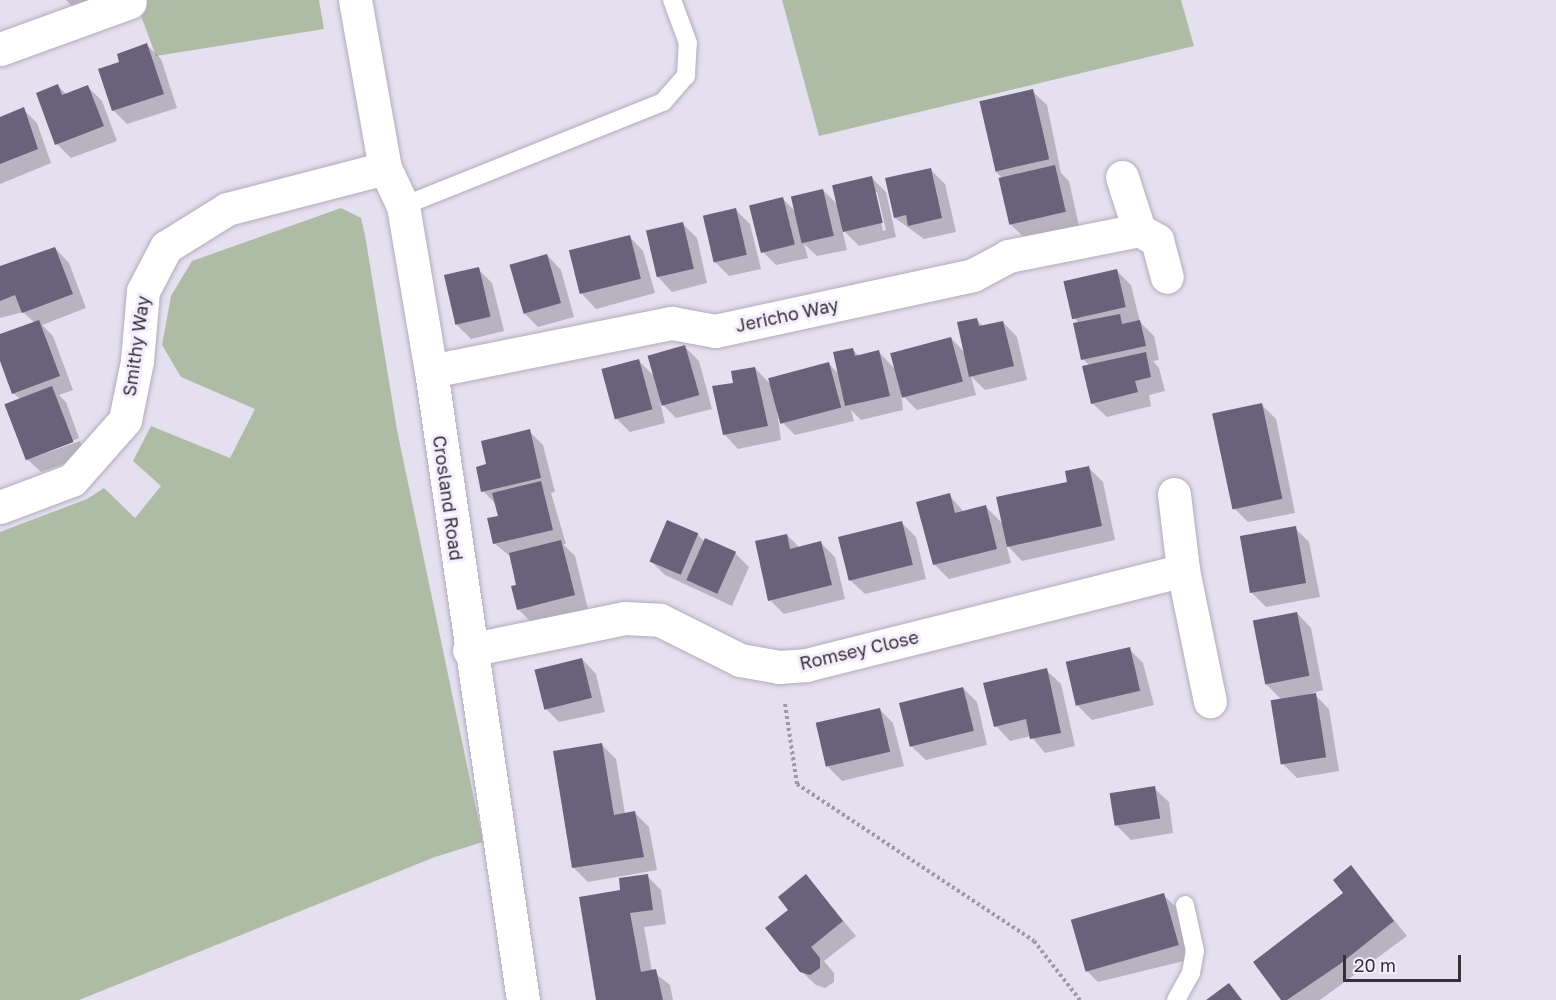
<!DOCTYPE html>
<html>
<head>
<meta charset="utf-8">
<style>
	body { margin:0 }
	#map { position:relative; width:1556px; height:1000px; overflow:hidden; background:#e5e0f0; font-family:"Golos Text",sans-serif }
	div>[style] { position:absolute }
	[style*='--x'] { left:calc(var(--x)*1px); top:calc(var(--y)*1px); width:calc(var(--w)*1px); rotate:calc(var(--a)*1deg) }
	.green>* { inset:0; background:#afbca5 }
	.shadow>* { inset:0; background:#0003 }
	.building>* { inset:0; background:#6a617b; transform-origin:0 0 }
	.path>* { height:4px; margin-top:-2px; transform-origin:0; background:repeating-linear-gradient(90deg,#9d99a5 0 3px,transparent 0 6px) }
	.roads { filter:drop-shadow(0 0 2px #b1abbb) drop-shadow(0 0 2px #b1abbb) }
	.service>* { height:18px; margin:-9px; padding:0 9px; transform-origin:9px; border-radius:9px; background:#fff }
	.minor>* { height:33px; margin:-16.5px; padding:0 16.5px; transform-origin:16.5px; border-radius:16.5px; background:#fff }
	.tertiary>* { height:33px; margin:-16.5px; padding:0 16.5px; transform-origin:16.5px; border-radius:16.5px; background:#fff }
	span { translate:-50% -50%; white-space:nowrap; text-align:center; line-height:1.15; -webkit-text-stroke:6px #f3edfe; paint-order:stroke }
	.street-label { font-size:18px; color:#343238 }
	.scale { position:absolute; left:1343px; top:955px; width:118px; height:27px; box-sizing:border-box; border:3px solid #343238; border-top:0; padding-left:8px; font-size:18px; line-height:21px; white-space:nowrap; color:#343238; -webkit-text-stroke:4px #f3edfe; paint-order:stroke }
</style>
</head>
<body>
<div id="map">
	<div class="green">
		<div style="clip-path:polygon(135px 0,319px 0,324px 29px,156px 56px)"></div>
		<div style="clip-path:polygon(782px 0,1181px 0,1194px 46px,819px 136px)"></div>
		<div style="clip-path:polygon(341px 208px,361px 218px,365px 235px,397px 430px,483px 842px,435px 857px,79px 1000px,0 1000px,0 532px,87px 499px,104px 488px,135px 518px,161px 486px,133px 461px,151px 426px,230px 458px,255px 409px,181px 377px,162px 345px,171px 296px,192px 261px)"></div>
	</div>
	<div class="shadow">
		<div style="clip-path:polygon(66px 0,127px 0,81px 16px)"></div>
		<div style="clip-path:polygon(147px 45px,161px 59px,177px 108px,127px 124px,113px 110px)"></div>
		<div style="clip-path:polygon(58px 86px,67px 95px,88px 87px,102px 101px,117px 141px,71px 158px,57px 144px)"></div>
		<div style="clip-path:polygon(1032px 91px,1047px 105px,1061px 173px,1069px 181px,1079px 226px,1025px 238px,1010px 224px,1003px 179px,995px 171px)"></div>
		<div style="clip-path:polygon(23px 109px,37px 123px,51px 163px,0 184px,0 118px)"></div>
		<div style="clip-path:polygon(931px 170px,945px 184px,956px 232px,924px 239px,895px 218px)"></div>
		<div style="clip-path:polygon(evenodd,871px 177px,886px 192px,896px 237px,859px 246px,842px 229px,847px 250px,817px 256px,804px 244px,808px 258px,776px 265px,762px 251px,782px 198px,796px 212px,823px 190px,839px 206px,871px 177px,874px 192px,877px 192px,886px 230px,883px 231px,874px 192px)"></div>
		<div style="clip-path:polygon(736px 210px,750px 224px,761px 269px,729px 276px,715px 262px)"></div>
		<div style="clip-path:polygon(683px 224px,697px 238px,707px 283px,672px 292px,658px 277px)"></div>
		<div style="clip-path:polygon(629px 236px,643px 251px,655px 293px,596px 309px,582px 294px)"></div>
		<div style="clip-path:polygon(55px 248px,69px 263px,86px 308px,42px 325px,53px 336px,73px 390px,59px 395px,66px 402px,79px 438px,32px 458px,80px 441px,86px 456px,41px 472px,26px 458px,20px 399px,13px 393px,0 356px,0 336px,35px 323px,23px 312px,0 318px,0 268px)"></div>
		<div style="clip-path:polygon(547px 255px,561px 270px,574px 317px,538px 327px,524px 313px)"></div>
		<div style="clip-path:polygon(478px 269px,492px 283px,504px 331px,471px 339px,457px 325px)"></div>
		<div style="clip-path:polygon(1117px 271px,1131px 285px,1140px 322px,1154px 336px,1159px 360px,1153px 361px,1159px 368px,1165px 391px,1149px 395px,1151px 406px,1107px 417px,1092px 403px,1090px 366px,1083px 359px,1080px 324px,1072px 316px)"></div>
		<div style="clip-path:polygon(976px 319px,984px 327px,1003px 322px,1017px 337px,1027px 380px,985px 390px,971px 376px,976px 395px,917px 410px,903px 396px,900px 386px,903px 410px,861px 420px,851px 410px,854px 421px,795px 435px,781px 421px,775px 396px,781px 440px,738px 449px,724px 434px,735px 384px,755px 368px,772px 386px,829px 364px,840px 375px,852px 349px,859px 356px,879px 352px,896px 370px,951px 338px,965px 353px)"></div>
		<div style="clip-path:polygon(685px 347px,699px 361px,712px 409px,676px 418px,660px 402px,665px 423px,630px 432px,616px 418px,639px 361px,655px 377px)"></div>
		<div style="clip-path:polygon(1262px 405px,1276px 419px,1295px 513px,1248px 522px,1234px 508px)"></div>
		<div style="clip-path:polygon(529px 431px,543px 445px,555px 492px,551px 493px,566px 544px,563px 544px,575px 556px,588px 609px,532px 623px,518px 609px,518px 586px,511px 557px,494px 543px,500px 517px,497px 505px,483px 491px,488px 465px)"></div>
		<div style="clip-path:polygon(1089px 468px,1103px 482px,1115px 540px,1022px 561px,1006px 544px,1011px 563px,949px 579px,934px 564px,949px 495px,964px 512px,986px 507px,1003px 524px)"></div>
		<div style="clip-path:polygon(902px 523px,916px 537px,926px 579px,865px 594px,850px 580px)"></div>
		<div style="clip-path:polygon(1295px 528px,1309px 542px,1320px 597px,1266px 607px,1252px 593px)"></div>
		<div style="clip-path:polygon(697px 534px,705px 542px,735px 553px,749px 567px,732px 606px,665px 575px,651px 561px)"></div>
		<div style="clip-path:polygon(787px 535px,800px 548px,821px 543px,835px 557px,845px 599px,784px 614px,770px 600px)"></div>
		<div style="clip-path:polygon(1297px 613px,1311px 628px,1323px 690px,1303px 696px,1315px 695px,1329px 709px,1339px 771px,1297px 778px,1283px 764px,1282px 700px,1266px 684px)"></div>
		<div style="clip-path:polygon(1129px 649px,1143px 663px,1154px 705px,1092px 720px,1078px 706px)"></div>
		<div style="clip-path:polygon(582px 659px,596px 674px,605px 712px,559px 722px,545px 708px)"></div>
		<div style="clip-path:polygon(1046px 670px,1061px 684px,1075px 746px,1045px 753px,1031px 736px,1010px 741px,996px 726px)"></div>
		<div style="clip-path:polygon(963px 688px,977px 702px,987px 745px,926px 760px,911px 746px)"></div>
		<div style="clip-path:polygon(879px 709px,893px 723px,904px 766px,842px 781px,828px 767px)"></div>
		<div style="clip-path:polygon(602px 745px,616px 759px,625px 814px,635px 813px,649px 827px,657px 870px,588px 882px,574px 868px)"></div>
		<div style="clip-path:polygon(1154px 788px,1169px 802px,1173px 833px,1131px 840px,1117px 826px)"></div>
		<div style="clip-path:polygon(1351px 867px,1407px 936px,1320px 1000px,1283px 1000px,1345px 893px)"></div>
		<div style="clip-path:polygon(647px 876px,661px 890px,666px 924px,644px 927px,652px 971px,670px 985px,673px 1000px,598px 1000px,622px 891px)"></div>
		<div style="clip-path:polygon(806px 876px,856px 936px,824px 961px,834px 973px,834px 982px,825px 988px,816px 985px,801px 971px,790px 910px)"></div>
		<div style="clip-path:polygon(1163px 895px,1178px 909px,1192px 959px,1098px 982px,1084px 968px)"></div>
	</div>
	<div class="building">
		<div style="clip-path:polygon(147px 43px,164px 94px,112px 111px,98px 69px,119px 62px,117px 54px)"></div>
		<div style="clip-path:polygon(58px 84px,62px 95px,88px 85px,104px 126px,55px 145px,36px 93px)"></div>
		<div style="left:1033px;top:89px;width:72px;height:55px;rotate:77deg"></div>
		<div style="clip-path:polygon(24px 107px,38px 149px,0 164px,0 117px)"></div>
		<div style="left:1055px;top:165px;width:48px;height:58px;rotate:77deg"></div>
		<div style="clip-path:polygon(931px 168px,942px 218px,908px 226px,906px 215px,894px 218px,885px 178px)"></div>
		<div style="left:872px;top:176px;width:48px;height:41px;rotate:77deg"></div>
		<div style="left:823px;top:189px;width:48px;height:33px;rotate:77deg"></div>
		<div style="left:783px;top:197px;width:49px;height:35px;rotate:76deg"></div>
		<div style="left:736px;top:208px;width:48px;height:34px;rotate:77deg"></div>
		<div style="left:683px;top:222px;width:48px;height:38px;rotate:77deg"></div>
		<div style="left:630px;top:235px;width:45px;height:63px;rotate:76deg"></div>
		<div style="clip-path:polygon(55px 247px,73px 294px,22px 313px,15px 295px,0 301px,0 266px)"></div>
		<div style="left:547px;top:254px;width:51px;height:39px;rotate:74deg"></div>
		<div style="left:479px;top:267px;width:51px;height:36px;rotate:77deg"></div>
		<div style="left:1117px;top:269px;width:39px;height:55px;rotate:77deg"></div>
		<div style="clip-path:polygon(1120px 314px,1122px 324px,1140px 320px,1146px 346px,1081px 360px,1073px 323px)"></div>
		<div style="clip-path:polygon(977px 318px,979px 326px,1003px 321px,1014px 366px,969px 377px,957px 322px)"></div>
		<div style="clip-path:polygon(39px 320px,60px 376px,12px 394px,0 361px,0 334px)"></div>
		<div style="left:951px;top:337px;width:46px;height:63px;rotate:75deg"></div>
		<div style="left:685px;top:345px;width:52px;height:39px;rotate:74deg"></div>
		<div style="clip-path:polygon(853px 348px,855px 356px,879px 350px,890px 396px,845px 406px,833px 352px)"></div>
		<div style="clip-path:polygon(1146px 352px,1151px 377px,1135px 381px,1138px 392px,1091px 404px,1082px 366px)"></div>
		<div style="left:639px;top:359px;width:52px;height:39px;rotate:75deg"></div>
		<div style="left:829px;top:362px;width:47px;height:63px;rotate:75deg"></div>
		<div style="clip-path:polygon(755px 367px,768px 426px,723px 435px,712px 386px,733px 383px,731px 371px)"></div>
		<div style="left:52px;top:386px;width:60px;height:51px;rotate:69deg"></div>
		<div style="left:1262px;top:403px;width:98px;height:51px;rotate:78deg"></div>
		<div style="clip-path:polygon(530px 429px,541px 478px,481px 492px,476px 467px,486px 464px,481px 441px)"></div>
		<div style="clip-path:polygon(1089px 466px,1102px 526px,1007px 547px,996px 497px,1067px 482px,1065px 471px)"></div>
		<div style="clip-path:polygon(541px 481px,553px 530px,493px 544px,487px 518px,498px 516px,492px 493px)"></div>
		<div style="clip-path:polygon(950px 493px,955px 513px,986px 505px,997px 549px,933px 565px,916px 502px)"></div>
		<div style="left:667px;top:520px;width:34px;height:45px;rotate:23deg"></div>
		<div style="left:902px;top:521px;width:45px;height:66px;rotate:76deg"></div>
		<div style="left:1296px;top:526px;width:58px;height:57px;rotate:80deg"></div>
		<div style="clip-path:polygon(787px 534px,790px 549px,821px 541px,832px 585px,768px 601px,755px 541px)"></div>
		<div style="left:705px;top:538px;width:34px;height:46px;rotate:24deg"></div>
		<div style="clip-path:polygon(561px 540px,575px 595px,517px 610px,511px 586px,516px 585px,509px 553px)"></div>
		<div style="left:1297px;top:612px;width:65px;height:45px;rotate:79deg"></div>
		<div style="left:1130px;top:647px;width:45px;height:66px;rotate:77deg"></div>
		<div style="left:582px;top:658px;width:41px;height:49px;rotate:76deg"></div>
		<div style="clip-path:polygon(1047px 668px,1061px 733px,1030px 739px,1026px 719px,994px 727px,983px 683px)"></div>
		<div style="left:963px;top:687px;width:45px;height:66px;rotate:76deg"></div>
		<div style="left:1316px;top:693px;width:65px;height:46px;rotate:81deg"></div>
		<div style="left:880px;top:708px;width:45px;height:66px;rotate:77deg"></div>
		<div style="clip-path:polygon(602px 743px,614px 815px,635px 811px,644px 857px,572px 868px,553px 751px)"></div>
		<div style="left:1155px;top:786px;width:33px;height:46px;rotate:81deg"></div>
		<div style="clip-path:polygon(1351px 865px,1394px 921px,1340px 964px,1287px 1000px,1281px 1000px,1253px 962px,1343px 893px,1333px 880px)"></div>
		<div style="clip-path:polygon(648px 874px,653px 910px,630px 913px,641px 972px,656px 969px,663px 1000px,596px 1000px,579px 897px,620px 890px,619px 878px)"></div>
		<div style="clip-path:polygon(806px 874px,843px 921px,811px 947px,820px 958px,820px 968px,810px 975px,800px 972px,765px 928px,788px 910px,778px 897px)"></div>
		<div style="left:1164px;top:893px;width:54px;height:97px;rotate:74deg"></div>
		<div style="clip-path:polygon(1229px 983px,1242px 1000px,1206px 1000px)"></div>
	</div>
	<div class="path">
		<div style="--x:785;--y:704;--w:81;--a:81.5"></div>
		<div style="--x:797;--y:784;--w:284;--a:33.5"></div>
		<div style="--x:1034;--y:941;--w:75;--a:52.1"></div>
	</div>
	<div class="roads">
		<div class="service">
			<div style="--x:403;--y:206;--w:280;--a:-21.8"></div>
			<div style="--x:663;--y:102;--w:35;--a:-49"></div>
			<div style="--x:686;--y:76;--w:33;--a:-87"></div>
			<div style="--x:688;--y:43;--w:46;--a:-110.4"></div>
			<div style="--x:1176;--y:1000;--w:31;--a:-61"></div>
			<div style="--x:1191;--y:973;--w:22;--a:-80"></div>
			<div style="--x:1195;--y:951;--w:47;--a:-102.3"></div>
		</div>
		<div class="minor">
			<div style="--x:0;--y:49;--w:138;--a:-19.9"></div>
			<div style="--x:1122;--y:177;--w:56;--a:72.2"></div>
			<div style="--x:1139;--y:230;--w:21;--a:29"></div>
			<div style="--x:1157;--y:240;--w:38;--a:75"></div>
			<div style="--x:431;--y:371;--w:246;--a:-11.3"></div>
			<div style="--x:672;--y:323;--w:44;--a:10.5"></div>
			<div style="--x:715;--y:331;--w:264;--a:-12.2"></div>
			<div style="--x:973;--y:275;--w:40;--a:-28"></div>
			<div style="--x:1008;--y:256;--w:134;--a:-11.2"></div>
			<div style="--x:1174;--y:494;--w:77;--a:83.2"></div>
			<div style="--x:1183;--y:570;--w:134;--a:78.4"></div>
			<div style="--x:0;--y:507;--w:77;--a:-20.6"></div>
			<div style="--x:72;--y:480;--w:80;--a:-48.5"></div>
			<div style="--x:125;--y:420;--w:60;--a:-78.5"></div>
			<div style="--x:137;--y:361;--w:70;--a:-85.1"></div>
			<div style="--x:143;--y:291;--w:50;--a:-62.4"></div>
			<div style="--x:166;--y:247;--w:72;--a:-31.9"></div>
			<div style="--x:227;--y:209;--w:163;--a:-14.5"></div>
			<div style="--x:469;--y:650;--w:159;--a:-11.6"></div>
			<div style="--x:625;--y:618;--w:35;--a:3"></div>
			<div style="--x:660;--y:620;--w:89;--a:26.6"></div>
			<div style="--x:740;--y:660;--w:40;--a:10"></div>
			<div style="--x:779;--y:667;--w:27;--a:-4"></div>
			<div style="--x:806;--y:665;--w:389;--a:-14.1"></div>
		</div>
		<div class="tertiary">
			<div style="--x:355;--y:0;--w:171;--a:79.9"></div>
			<div style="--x:385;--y:168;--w:42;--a:64.7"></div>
			<div style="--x:403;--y:206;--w:167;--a:80.4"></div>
			<div style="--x:431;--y:371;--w:636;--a:81.68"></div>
		</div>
	</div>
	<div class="street-label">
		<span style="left:787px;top:315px;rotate:-12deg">Jericho Way</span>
		<span style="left:136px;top:346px;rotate:-82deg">Smithy Way</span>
		<span style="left:448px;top:498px;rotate:82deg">Crosland Road</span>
		<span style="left:859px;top:650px;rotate:-13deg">Romsey Close</span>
	</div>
	<div class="scale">20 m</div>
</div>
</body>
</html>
